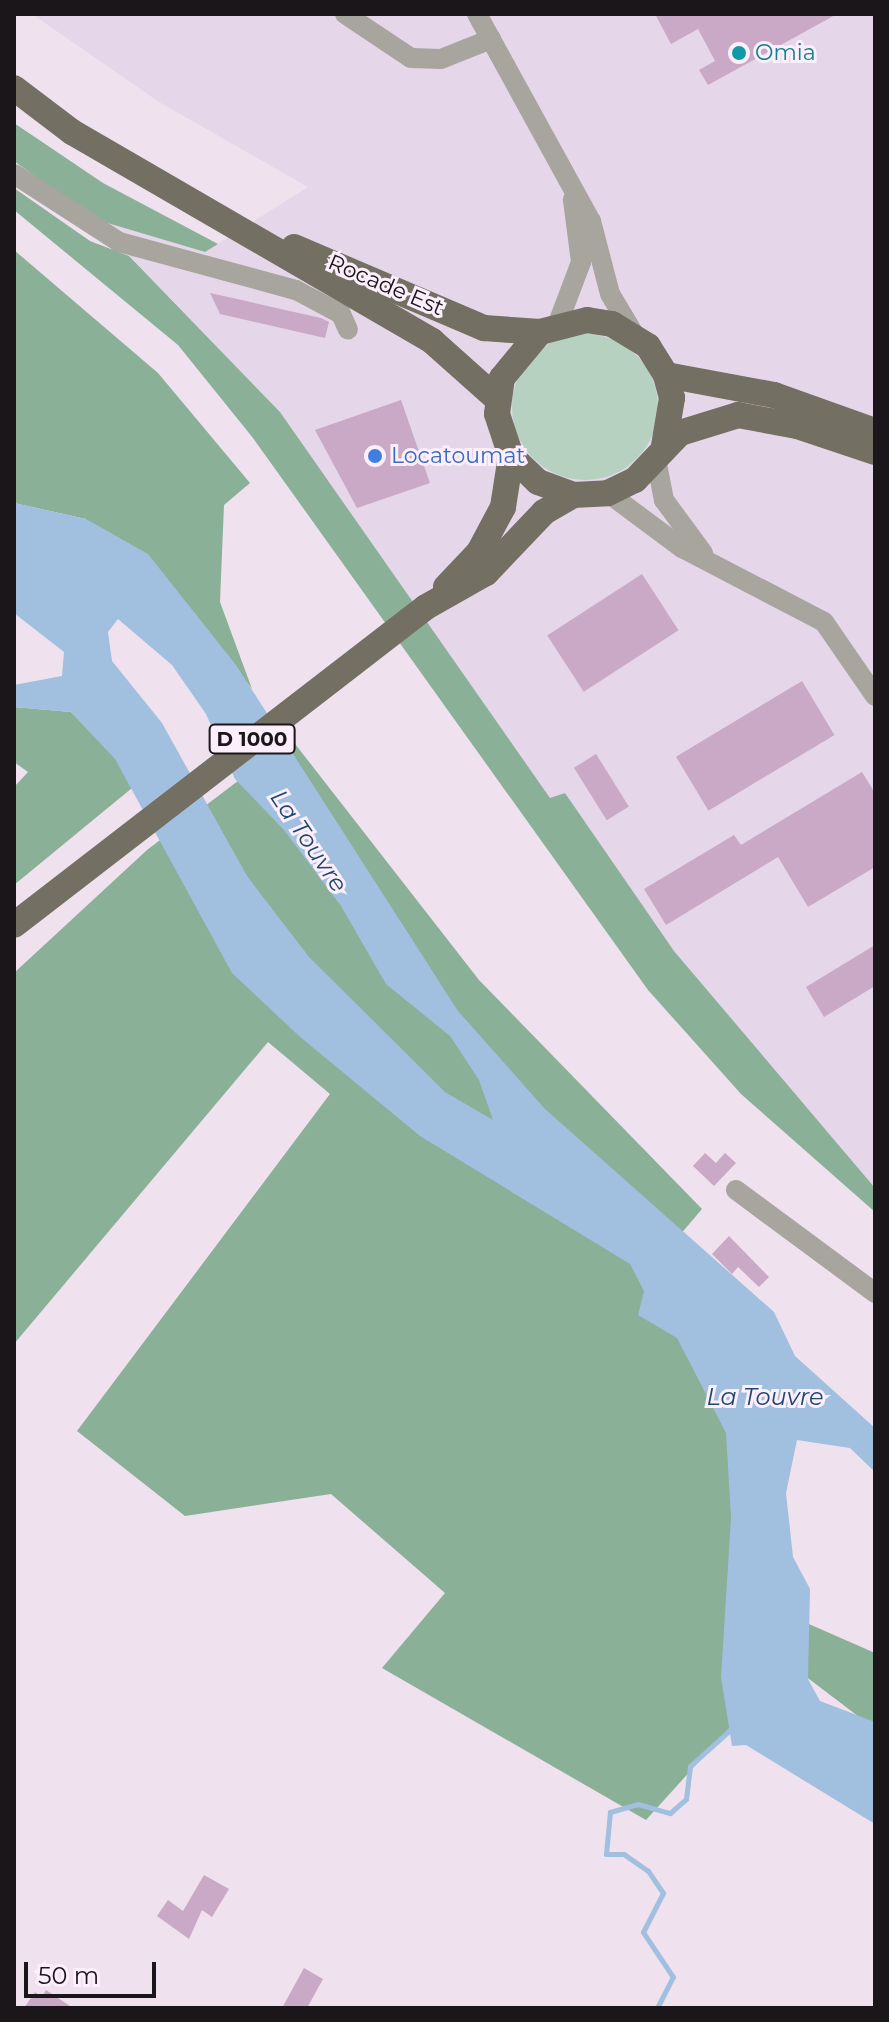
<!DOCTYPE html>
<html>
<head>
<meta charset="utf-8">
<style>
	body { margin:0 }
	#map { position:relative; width:889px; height:2022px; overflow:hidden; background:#efe1ed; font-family:Montserrat,sans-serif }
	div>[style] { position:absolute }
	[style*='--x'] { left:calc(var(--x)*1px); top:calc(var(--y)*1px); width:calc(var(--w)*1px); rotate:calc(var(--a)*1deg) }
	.industrial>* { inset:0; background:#e5d6e9 }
	.green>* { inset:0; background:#b7d1c0 }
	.round { border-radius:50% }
	.forest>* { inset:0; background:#8ab098 }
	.water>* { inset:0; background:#a1bfde }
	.stream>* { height:5px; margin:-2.5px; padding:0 2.5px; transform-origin:2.5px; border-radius:2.5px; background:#a1bfde }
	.building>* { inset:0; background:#c9a9c6; transform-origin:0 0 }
	.minor>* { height:20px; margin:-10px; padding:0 10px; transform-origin:10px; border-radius:10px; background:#a7a59e }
	.major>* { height:26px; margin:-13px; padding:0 13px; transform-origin:13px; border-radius:13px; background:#736f63 }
	.dots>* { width:22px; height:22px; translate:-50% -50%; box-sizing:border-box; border:4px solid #fceefa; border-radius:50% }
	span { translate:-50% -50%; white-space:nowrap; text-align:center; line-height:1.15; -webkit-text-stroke:6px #fceefa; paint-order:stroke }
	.shield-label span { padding:2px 6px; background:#fceefa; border:2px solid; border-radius:6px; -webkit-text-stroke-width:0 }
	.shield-label { font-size:20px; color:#1a161a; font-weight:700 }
	.culture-label { font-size:22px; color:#0d838f }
	.left { translate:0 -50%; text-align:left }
	.street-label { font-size:22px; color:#1a161a }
	.shop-label { font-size:22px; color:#366cbe }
	.water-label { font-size:24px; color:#1d4971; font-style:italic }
	.frame { position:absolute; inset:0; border:16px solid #1a161a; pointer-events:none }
	.scale { position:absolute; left:24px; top:1962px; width:132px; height:36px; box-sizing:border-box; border:4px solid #1a161a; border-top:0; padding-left:10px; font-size:24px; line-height:28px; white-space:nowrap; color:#1a161a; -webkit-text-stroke:6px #fceefa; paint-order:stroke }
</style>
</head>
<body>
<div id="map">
	<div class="industrial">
		<div style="clip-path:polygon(32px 14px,875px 14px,875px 1188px,674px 951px,565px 793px,550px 799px,280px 412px,94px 219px,205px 252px,308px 187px,159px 102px)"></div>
	</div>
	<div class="green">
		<div class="round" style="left:512px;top:334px;width:146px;height:146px"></div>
	</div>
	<div class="forest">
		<div style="clip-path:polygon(14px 123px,103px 183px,218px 244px,205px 252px,94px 219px,14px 161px)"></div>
		<div style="clip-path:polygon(14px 188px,90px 241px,129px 256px,280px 412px,550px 798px,565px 793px,674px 951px,875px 1188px,875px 1212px,741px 1094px,648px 990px,253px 438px,178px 345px,14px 210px)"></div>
		<div style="clip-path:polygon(14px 250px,158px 373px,250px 483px,224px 505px,220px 602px,252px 689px,215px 642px,86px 519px,14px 503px)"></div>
		<div style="clip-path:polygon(14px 707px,71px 712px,116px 759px,132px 788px,14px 885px,14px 787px,28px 772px,14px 762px)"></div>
		<div style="clip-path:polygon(292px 740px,479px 980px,702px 1209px,673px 1243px,777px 1610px,875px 1653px,875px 1729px,788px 1663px,646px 1820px,382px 1668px,445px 1593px,331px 1494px,185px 1516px,77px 1431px,330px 1094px,268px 1042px,14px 1344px,14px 973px,147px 850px)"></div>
	</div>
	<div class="water">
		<div style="clip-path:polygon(evenodd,14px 503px,86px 519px,148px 554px,236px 665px,458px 1011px,545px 1109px,774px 1312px,795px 1356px,875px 1428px,875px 1472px,850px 1448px,797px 1440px,786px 1493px,793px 1557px,810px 1589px,808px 1679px,820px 1701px,875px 1722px,875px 1824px,746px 1745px,732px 1746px,721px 1677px,731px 1518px,726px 1433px,677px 1338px,638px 1315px,644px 1291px,630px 1264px,420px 1136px,299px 1036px,232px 973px,115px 759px,71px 712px,14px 707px,14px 685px,62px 676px,64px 652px,14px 613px,14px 503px,118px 619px,172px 665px,206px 714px,235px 779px,284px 830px,341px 906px,386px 984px,450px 1036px,479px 1080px,493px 1120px,445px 1092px,309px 957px,247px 876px,162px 723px,112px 661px,108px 632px,118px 619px)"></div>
	</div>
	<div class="stream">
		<div style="--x:657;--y:2008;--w:35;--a:-63"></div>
		<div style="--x:673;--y:1977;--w:54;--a:-123.7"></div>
		<div style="--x:643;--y:1932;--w:44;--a:-62.9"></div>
		<div style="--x:663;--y:1893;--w:27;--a:-124"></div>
		<div style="--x:648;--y:1871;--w:29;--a:-145"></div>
		<div style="--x:624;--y:1854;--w:18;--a:180"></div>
		<div style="--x:606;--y:1854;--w:42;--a:-84.6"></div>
		<div style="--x:610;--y:1812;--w:29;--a:-16"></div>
		<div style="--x:638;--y:1804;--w:33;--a:16"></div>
		<div style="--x:670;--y:1813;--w:21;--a:-41"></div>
		<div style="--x:686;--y:1799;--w:33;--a:-83"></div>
		<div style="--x:690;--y:1766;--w:57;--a:-42.1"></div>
	</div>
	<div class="building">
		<div style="clip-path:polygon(655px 14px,837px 14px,708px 85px,699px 70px,715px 61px,698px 29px,671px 44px)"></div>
		<div style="clip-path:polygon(210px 293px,321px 318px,329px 322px,325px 338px,220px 314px)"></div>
		<div style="clip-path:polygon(401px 400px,430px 483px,357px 508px,315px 430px)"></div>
		<div style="left:642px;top:574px;width:67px;height:113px;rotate:57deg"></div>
		<div style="left:802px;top:681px;width:63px;height:147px;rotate:59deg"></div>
		<div style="left:596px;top:754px;width:62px;height:26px;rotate:58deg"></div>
		<div style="clip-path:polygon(862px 772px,875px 793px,875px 867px,808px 907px,778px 857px,666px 925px,644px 889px,734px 835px,741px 845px)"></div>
		<div style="clip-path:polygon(875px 945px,875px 986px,824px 1017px,806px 987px)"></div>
		<div style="clip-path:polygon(705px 1153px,716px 1163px,725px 1153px,736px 1163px,714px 1186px,693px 1166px)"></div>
		<div style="clip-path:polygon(729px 1236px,769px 1277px,759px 1287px,738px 1267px,732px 1274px,712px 1254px)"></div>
		<div style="clip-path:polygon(204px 1875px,229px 1889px,212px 1917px,202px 1910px,189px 1939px,157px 1916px,168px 1900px,183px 1911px)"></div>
		<div style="clip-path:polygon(304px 1968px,323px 1979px,307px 2008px,282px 2008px)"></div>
		<div style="clip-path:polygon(46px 1990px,73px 2008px,24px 2008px,35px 1992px,42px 1997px)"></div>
	</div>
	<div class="minor">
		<div style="--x:345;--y:14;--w:79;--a:33.7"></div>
		<div style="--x:411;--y:58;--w:30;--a:2"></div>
		<div style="--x:441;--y:59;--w:54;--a:-21.8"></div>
		<div style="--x:477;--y:14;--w:236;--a:61.2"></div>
		<div style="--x:591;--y:221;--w:75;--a:75.4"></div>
		<div style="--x:610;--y:294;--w:47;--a:59"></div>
		<div style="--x:14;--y:174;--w:125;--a:32.9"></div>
		<div style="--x:119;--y:242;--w:183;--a:15.2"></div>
		<div style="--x:296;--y:290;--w:51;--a:28.1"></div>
		<div style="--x:341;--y:314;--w:17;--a:66"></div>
		<div style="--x:558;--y:323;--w:65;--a:-69.3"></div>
		<div style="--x:581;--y:262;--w:63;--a:-97.4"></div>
		<div style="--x:656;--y:459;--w:42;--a:79"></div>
		<div style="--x:664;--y:500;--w:66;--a:53.7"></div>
		<div style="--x:608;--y:493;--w:92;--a:36.6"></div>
		<div style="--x:682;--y:548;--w:160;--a:27.5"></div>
		<div style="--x:824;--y:622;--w:90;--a:55.4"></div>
		<div style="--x:736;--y:1190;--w:173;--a:36.5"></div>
	</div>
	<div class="major">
		<div style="--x:14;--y:88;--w:73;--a:37.2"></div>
		<div style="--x:72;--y:132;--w:416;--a:30.1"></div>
		<div style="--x:432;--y:341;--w:87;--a:41.7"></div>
		<div style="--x:294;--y:247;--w:207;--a:23.1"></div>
		<div style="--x:484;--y:328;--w:56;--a:4.1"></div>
		<div style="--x:666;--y:375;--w:110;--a:10.5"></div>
		<div style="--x:774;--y:395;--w:107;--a:19.6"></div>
		<div style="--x:664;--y:446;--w:49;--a:-80.5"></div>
		<div style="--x:672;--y:398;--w:24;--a:-105"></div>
		<div style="--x:666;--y:375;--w:34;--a:-122"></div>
		<div style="--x:648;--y:346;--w:42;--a:-148.6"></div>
		<div style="--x:612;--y:324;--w:25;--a:-171"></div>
		<div style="--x:587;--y:320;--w:49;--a:165.7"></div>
		<div style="--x:540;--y:332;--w:60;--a:129.6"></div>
		<div style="--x:502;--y:378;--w:36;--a:98"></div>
		<div style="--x:497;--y:414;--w:44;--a:71.6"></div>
		<div style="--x:511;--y:456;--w:37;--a:44"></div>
		<div style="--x:538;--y:482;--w:37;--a:20"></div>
		<div style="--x:573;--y:495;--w:35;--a:-3"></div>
		<div style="--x:608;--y:493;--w:30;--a:-26"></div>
		<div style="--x:635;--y:480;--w:65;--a:-46.2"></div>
		<div style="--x:680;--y:433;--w:61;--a:-17.2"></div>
		<div style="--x:738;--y:415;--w:60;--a:10.6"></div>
		<div style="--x:797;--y:426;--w:82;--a:18.4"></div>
		<div style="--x:446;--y:587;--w:48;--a:-46.7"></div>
		<div style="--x:479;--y:552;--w:51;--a:-61.9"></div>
		<div style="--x:503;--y:507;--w:52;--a:-81.1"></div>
		<div style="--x:14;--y:925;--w:520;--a:-37.66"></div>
		<div style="--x:426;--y:607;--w:69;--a:-29.5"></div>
		<div style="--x:486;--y:573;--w:84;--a:-46.4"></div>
		<div style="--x:544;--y:512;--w:34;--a:-30"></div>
	</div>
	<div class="dots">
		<div style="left:739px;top:53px;background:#0f9aa8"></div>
		<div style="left:375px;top:456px;background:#3f7fe0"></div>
	</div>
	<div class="shield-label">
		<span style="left:252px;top:739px">D 1000</span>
	</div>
	<div class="culture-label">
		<span class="left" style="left:755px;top:53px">Omia</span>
	</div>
	<div class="street-label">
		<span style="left:386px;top:285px;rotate:23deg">Rocade Est</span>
	</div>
	<div class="shop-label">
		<span class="left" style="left:391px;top:456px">Locatoumat</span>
	</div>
	<div class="water-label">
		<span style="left:309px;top:841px;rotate:56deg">La Touvre</span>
		<span style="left:765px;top:1397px">La Touvre</span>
	</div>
	<div class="frame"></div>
	<div class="scale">50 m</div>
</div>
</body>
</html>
